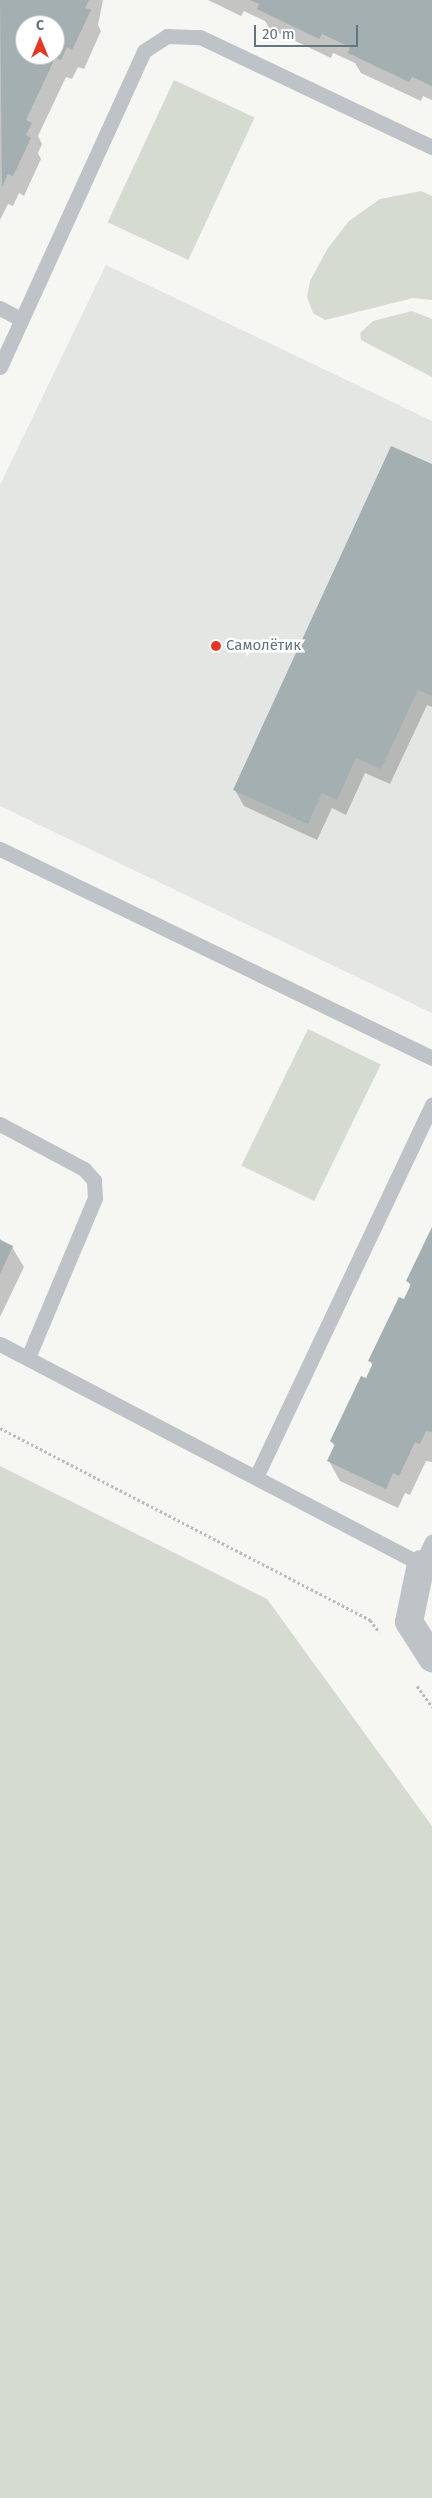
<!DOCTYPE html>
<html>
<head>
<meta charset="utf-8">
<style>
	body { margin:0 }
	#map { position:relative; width:432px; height:2498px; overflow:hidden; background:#f6f6f3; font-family:"Fira Sans",sans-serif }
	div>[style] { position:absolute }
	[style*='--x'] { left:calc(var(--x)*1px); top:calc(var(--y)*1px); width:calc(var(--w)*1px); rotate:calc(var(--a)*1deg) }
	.built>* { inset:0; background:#e4e6e4 }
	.green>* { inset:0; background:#d6dbd2; transform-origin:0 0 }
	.shadow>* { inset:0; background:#0003 }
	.building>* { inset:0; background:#a4afb2 }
	.path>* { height:3px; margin-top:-1.5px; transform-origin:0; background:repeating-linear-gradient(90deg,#b7bcbe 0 2.5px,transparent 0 5px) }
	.lane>* { height:15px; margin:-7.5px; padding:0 7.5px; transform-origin:7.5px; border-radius:7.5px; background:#bdc3c6 }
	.street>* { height:28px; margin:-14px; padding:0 14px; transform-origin:14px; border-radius:14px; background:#bdc3c6 }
	.dots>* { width:14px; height:14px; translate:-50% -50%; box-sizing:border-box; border:2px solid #fff; border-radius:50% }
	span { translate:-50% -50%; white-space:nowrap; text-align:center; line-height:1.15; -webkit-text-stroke:5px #fff; paint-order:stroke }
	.poi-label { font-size:15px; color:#61767e }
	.left { translate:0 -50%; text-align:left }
	.north { position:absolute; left:15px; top:15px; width:50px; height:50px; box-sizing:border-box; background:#fff; border:1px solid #c0c8cb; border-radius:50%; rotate:0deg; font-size:14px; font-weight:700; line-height:20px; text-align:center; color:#61767e }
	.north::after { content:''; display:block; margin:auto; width:18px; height:22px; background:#e63723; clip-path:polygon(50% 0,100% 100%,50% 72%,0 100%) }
	.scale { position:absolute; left:254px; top:25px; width:104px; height:22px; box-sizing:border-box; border:2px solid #61767e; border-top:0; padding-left:6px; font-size:15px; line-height:18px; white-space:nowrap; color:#61767e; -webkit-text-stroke:4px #fff; paint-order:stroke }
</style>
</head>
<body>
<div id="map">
	<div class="built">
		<div style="clip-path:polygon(106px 265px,432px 421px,432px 1013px,0 806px,0 485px)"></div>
	</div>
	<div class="green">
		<div style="left:174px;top:80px;width:89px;height:157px;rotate:25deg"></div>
		<div style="clip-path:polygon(421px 191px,432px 196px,432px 300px,413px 298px,325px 320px,313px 313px,307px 297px,310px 281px,328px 248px,349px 221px,380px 199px)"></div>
		<div style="clip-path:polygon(412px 311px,432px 319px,432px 377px,361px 340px,360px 333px,373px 321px)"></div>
		<div style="left:308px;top:1029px;width:81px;height:152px;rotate:26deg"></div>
		<div style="clip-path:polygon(0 1466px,267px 1599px,432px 1826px,432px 2498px,0 2498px)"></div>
	</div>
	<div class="shadow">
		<div style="clip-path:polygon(evenodd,0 0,103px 0,98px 25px,101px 31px,84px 69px,78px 67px,72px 79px,66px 77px,38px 136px,42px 144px,38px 153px,41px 159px,24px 196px,19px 193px,13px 206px,8px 204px,0 220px,0 0,25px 25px,55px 25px,55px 55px,25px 55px,25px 25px)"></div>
		<div style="clip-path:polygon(208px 0,432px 0,432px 100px,423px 96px,421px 101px,361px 73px,355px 63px,333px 53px,331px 58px,270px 29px,265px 21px,244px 11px,241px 16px)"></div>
		<div style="clip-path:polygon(432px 466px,432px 707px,427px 705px,390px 784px,365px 773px,346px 815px,332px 808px,317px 840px,244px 806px,235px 790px)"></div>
		<div style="clip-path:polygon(432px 1230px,432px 1462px,426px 1461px,410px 1495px,405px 1493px,398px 1508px,340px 1481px,329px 1461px,335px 1447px,331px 1441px,367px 1380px,373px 1366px,370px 1361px,411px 1287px,408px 1281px)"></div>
		<div style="clip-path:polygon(0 1239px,12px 1247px,24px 1267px,0 1317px)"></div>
	</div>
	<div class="building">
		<div style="clip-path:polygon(evenodd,0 0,89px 0,85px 8px,91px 10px,72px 50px,67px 47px,61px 60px,55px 58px,26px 120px,32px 123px,26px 135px,31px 138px,13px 176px,8px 174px,2px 187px,0 0,25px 25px,55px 25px,55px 55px,25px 55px,25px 25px)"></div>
		<div style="clip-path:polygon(250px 0,432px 0,432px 86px,412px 77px,409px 82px,348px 53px,350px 47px,322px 34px,319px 39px,257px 9px,259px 4px)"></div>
		<div style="clip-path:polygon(391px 446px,432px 464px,432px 696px,418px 690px,381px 769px,356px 758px,337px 800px,322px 793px,308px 824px,233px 790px)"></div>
		<div style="clip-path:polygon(432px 1227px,432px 1432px,426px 1431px,420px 1444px,415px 1442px,399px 1476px,393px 1473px,386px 1489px,327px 1461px,335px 1444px,330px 1441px,361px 1376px,366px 1378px,373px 1363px,368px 1361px,399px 1297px,404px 1299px,411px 1284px,406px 1281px)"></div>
		<div style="clip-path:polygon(0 1240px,13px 1246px,0 1274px)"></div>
	</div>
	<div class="path">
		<div style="--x:0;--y:1428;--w:417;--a:27.4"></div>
		<div style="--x:370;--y:1620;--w:15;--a:53"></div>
		<div style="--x:417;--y:1686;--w:26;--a:54"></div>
	</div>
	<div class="lane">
		<div style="--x:0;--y:308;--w:24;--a:28"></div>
		<div style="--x:0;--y:367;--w:347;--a:-65.5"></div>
		<div style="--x:144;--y:51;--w:27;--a:-33"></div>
		<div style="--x:167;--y:36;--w:33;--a:2"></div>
		<div style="--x:200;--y:37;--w:257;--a:25.4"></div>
		<div style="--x:0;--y:849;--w:480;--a:25.8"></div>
		<div style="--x:0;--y:1124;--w:95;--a:28.2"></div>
		<div style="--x:84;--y:1169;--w:15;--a:48"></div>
		<div style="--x:94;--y:1180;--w:18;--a:87"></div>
		<div style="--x:95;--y:1198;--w:173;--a:112.8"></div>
		<div style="--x:0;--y:1344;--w:475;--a:27.6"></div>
		<div style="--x:421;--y:1564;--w:25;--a:-64"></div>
		<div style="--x:256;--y:1477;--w:412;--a:-64.7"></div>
	</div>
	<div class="street">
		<div style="--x:421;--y:1564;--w:59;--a:101.7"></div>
		<div style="--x:409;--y:1622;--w:43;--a:57.4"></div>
	</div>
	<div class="dots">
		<div style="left:216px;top:646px;background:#e63723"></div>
	</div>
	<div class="poi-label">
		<span class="left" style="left:226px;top:646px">Самолётик</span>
	</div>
	<div class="north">С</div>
	<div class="scale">20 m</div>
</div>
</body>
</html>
